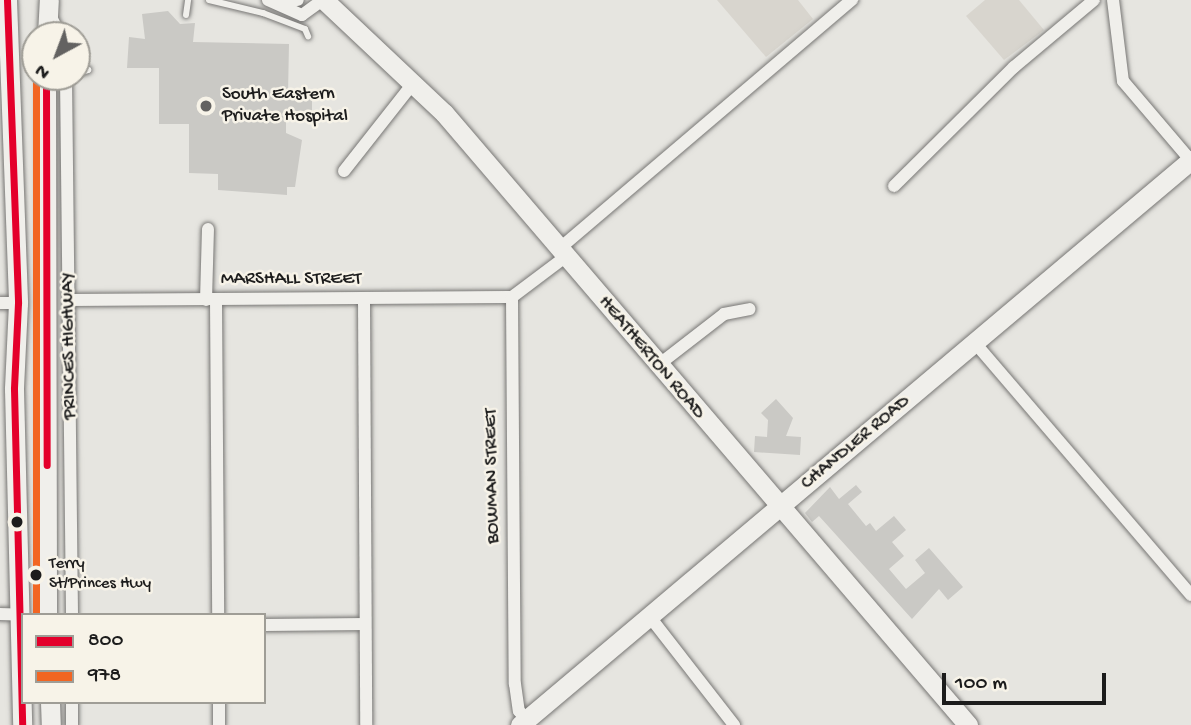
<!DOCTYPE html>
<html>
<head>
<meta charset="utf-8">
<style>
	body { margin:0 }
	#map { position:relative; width:1191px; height:725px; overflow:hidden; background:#e6e5e0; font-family:"Gochi Hand",sans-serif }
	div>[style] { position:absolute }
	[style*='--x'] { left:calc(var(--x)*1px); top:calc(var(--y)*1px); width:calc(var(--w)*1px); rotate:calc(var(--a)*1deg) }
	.green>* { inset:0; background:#d8d5ce }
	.building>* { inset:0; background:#cac9c5 }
	.roads { filter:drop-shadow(0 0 2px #777674) drop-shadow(0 0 2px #777674) }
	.service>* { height:6px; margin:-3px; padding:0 3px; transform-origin:3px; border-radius:3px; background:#f0efeb }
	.minor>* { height:12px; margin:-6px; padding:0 6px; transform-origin:6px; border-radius:6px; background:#f0efeb }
	.primary>* { height:19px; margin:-9.5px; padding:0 9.5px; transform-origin:9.5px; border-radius:9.5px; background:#f0efeb }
	.trunk>* { height:19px; margin:-9.5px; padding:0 9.5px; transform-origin:9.5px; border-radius:9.5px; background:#f0efeb }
	.bus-1>* { height:7px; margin:-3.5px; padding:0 3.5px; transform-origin:3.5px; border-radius:3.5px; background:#e4002b }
	.bus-2>* { height:7px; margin:-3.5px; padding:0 3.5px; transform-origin:3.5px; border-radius:3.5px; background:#f26522 }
	.dots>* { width:19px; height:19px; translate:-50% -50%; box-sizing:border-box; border:4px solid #f7f3e8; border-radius:50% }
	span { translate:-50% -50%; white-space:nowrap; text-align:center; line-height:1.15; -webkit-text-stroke:5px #f7f3e8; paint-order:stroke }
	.bus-label { font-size:17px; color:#1c1c1c }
	.left { translate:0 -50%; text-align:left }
	.poi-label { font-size:19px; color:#1c1c1c }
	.street-label { font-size:19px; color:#1c1c1c }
	.legend { position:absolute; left:21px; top:613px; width:245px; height:91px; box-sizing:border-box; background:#f7f3e8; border:2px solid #9f9d96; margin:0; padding:9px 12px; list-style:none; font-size:21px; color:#1c1c1c }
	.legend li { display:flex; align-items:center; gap:14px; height:35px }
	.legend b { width:35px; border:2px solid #9f9d96 }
	.north { position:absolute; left:21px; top:21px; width:70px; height:70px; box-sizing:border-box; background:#f7f3e8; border:2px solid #9f9d96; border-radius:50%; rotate:221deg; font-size:19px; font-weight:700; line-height:28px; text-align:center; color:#1c1c1c }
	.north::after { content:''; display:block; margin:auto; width:24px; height:32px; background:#636261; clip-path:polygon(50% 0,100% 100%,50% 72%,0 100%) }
	.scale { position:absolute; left:942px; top:673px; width:164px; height:32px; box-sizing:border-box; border:4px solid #1c1c1c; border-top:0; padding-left:9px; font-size:21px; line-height:24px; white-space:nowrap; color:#1c1c1c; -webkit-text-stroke:5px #f7f3e8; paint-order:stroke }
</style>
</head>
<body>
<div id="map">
	<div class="green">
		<div style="clip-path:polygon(717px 0,798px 0,813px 19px,766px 57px)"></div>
		<div style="clip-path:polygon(985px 0,1019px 0,1044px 30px,1004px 60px,966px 16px)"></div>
	</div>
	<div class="building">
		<div style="clip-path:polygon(168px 11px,180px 24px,195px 23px,193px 42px,289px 44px,288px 94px,312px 94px,312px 117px,286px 117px,286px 133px,302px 140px,295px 187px,287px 187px,287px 195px,218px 190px,218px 174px,189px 173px,189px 124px,159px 124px,159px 68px,127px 68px,129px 37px,145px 39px,142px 14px)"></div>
		<div style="clip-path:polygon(776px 399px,793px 418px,786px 436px,801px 437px,800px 455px,754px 452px,755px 436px,767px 437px,768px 420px,761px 413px)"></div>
		<div style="clip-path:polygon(856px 485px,862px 492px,848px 504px,866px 526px,870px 523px,876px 531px,894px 516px,906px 530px,892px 542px,904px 556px,889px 569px,906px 589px,925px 573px,915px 560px,929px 548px,963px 587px,948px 600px,939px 589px,912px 619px,819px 516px,812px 522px,805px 513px,830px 487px,839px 499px)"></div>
	</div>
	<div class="roads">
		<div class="service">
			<div style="--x:209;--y:0;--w:56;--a:13.5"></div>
			<div style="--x:263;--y:13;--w:45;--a:20.9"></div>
			<div style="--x:305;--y:29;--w:8;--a:67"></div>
			<div style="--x:186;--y:15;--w:15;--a:-82"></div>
			<div style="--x:77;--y:63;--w:13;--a:32"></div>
			<div style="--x:77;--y:74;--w:12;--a:-20"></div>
		</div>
		<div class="minor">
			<div style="--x:268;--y:0;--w:37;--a:24"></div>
			<div style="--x:302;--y:15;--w:26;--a:-36"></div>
			<div style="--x:1113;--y:0;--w:82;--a:83"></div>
			<div style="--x:1123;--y:81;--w:105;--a:49.6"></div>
			<div style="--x:278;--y:3;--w:20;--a:-9"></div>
			<div style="--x:50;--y:15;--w:22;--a:63"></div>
			<div style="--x:66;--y:77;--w:538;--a:89.36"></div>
			<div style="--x:344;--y:171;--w:113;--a:-51.8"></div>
			<div style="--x:894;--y:186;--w:169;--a:-44.8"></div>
			<div style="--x:1014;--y:67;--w:104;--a:-39.9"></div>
			<div style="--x:559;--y:249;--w:385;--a:-40.4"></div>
			<div style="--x:512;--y:297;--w:387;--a:89.6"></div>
			<div style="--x:515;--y:684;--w:27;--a:82"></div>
			<div style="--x:519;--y:711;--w:11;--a:49"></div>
			<div style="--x:364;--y:299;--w:426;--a:89.7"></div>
			<div style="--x:69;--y:300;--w:443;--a:-0.4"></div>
			<div style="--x:512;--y:297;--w:66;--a:-37"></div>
			<div style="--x:206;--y:300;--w:71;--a:-88.4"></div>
			<div style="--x:216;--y:300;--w:315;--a:89.6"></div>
			<div style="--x:0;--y:303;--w:18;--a:0"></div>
			<div style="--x:975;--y:343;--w:332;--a:49.4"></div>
			<div style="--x:657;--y:366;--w:85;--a:-37.8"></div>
			<div style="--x:724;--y:314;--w:26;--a:-11"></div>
			<div style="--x:0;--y:614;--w:23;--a:2"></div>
			<div style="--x:650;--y:617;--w:137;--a:52.1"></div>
			<div style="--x:264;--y:625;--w:101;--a:-0.6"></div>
			<div style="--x:219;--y:702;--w:23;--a:90"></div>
			<div style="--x:72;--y:725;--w:23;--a:-90"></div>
		</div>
		<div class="primary">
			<div style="--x:324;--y:0;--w:165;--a:43.3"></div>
			<div style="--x:444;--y:113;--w:806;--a:49.43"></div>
			<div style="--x:520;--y:725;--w:877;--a:-40.1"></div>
		</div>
		<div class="trunk">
			<div style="--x:7;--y:0;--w:303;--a:87.9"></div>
			<div style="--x:18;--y:303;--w:86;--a:92.7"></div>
			<div style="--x:14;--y:389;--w:336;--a:88.6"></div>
			<div style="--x:47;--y:35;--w:35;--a:-87"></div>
			<div style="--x:46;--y:77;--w:538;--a:89.89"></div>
			<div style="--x:50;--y:702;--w:23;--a:88"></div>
		</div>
	</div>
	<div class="bus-1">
		<div style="--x:7;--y:0;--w:303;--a:87.9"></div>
		<div style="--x:18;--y:303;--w:86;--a:92.7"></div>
		<div style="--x:14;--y:389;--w:336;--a:88.6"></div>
		<div style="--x:46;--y:77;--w:388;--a:89.9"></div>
	</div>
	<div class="bus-2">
		<div style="--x:36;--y:77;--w:538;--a:90"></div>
	</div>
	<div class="dots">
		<div style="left:206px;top:106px;background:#636261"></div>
		<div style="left:17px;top:522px;background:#1c1c1c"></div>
		<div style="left:36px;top:575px;background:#1c1c1c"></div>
	</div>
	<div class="bus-label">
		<span class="left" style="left:49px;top:575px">Terry<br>St/Princes Hwy</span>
	</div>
	<div class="poi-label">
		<span class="left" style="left:222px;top:106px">South Eastern<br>Private Hospital</span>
	</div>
	<div class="street-label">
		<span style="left:291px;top:280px">MARSHALL STREET</span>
		<span style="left:70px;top:346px;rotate:-91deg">PRINCES HIGHWAY</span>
		<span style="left:651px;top:358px;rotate:50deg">HEATHERTON ROAD</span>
		<span style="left:856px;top:443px;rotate:-40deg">CHANDLER ROAD</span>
		<span style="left:493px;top:476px;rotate:-91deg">BOWMAN STREET</span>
	</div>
	<ul class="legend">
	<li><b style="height:9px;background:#e4002b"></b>800</li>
	<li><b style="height:9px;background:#f26522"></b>978</li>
	</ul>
	<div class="north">N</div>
	<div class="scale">100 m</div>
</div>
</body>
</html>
